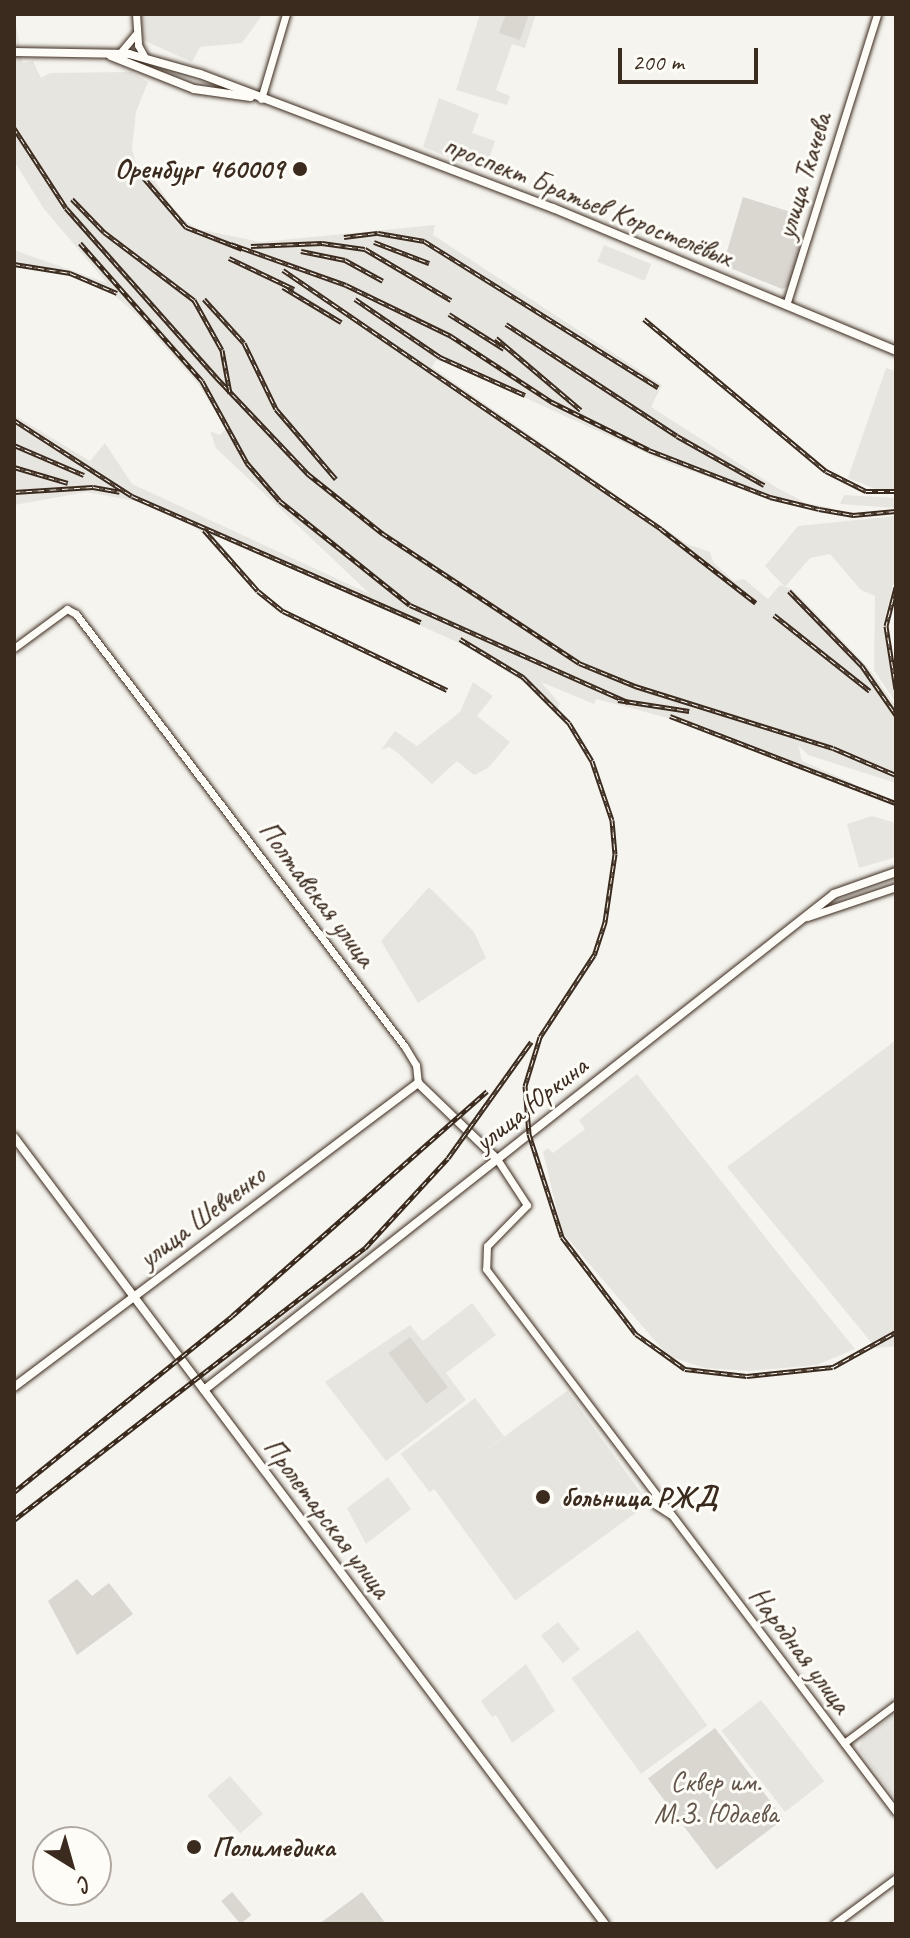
<!DOCTYPE html>
<html>
<head>
<meta charset="utf-8">
<style>
	body { margin:0 }
	#map { position:relative; width:910px; height:1938px; overflow:hidden; background:#f5f4ee; font-family:Caveat,sans-serif }
	div>[style] { position:absolute }
	[style*='--x'] { left:calc(var(--x)*1px); top:calc(var(--y)*1px); width:calc(var(--w)*1px); rotate:calc(var(--a)*1deg) }
	.built>* { inset:0; background:#e7e5df; transform-origin:0 0 }
	.green>* { inset:0; background:#dad6d0; transform-origin:0 0 }
	.roads { filter:drop-shadow(0 0 2px #3b2a1e) drop-shadow(0 0 2px #3b2a1e) }
	.minor>* { height:7px; margin:-3.5px; padding:0 3.5px; transform-origin:3.5px; border-radius:3.5px; background:#fdfcf7 }
	.major>* { height:8px; margin:-4px; padding:0 4px; transform-origin:4px; border-radius:4px; background:#fdfcf7 }
	.rail>* { height:5px; margin-top:-2.5px; transform-origin:0; background:repeating-linear-gradient(90deg,#fdfcf7 0 6px,#3b2a1e 0 12px); box-sizing:border-box; border-block:2px solid #3b2a1e }
	.dots>* { width:22px; height:22px; translate:-50% -50%; box-sizing:border-box; border:4px solid #fdfcf7; border-radius:50% }
	span { translate:-50% -50%; white-space:nowrap; text-align:center; line-height:1.15; -webkit-text-stroke:6px #fdfcf7; paint-order:stroke }
	.poi-label { font-size:28px; color:#3b2a1e; font-weight:700 }
	.right { translate:-100% -50%; text-align:right }
	.left { translate:0 -50%; text-align:left }
	.street-label { font-size:28px; color:#3b2a1e }
	.park-label { font-size:28px; color:#63554a }
	.frame { position:absolute; inset:0; border:16px solid #3b2a1e; pointer-events:none }
	.north { position:absolute; left:32px; top:1826px; width:80px; height:80px; box-sizing:border-box; background:#fdfcf7; border:2px solid #afa8a0; border-radius:50%; rotate:143deg; font-size:22px; font-weight:700; line-height:32px; text-align:center; color:#3b2a1e }
	.north::after { content:''; display:block; margin:auto; width:28px; height:36px; background:#3b2a1e; clip-path:polygon(50% 0,100% 100%,50% 72%,0 100%) }
	.scale { position:absolute; left:618px; top:48px; width:140px; height:36px; box-sizing:border-box; border:4px solid #3b2a1e; border-top:0; padding-left:10px; font-size:24px; line-height:28px; white-space:nowrap; color:#3b2a1e; -webkit-text-stroke:6px #fdfcf7; paint-order:stroke }
</style>
</head>
<body>
<div id="map">
	<div class="built">
		<div style="clip-path:polygon(14px 14px,23px 63px,33px 61px,41px 78px,50px 73px,131px 72px,148px 82px,136px 112px,132px 148px,138px 173px,151px 175px,177px 215px,197px 229px,261px 242px,435px 225px,433px 235px,662px 385px,651px 407px,779px 489px,806px 503px,831px 508px,829px 513px,777px 501px,668px 463px,449px 363px,436px 360px,432px 367px,687px 544px,710px 552px,713px 562px,734px 581px,744px 579px,768px 599px,780px 585px,792px 589px,867px 666px,896px 706px,896px 783px,808px 755px,798px 745px,802px 761px,853px 783px,852px 789px,668px 718px,596px 699px,594px 704px,541px 682px,560px 704px,557px 712px,525px 683px,468px 647px,217px 534px,213px 541px,189px 523px,145px 503px,87px 492px,14px 505px,14px 415px,90px 461px,105px 443px,132px 484px,370px 594px,216px 448px,210px 431px,220px 435px,226px 428px,198px 384px,136px 314px,107px 289px,70px 275px,14px 267px,14px 250px,107px 283px,44px 209px,14px 161px)"></div>
		<div style="clip-path:polygon(141px 14px,263px 14px,242px 43px,200px 47px,192px 62px,143px 40px)"></div>
		<div style="clip-path:polygon(480px 14px,536px 14px,525px 48px,512px 44px,496px 90px,510px 96px,507px 105px,456px 90px)"></div>
		<div style="clip-path:polygon(439px 98px,479px 114px,472px 133px,495px 141px,485px 171px,423px 147px)"></div>
		<div style="left:604px;top:245px;width:51px;height:18px;rotate:22deg"></div>
		<div style="clip-path:polygon(886px 368px,896px 371px,896px 489px,883px 492px,848px 478px)"></div>
		<div style="clip-path:polygon(844px 495px,896px 498px,896px 508px,840px 504px)"></div>
		<div style="clip-path:polygon(896px 516px,896px 574px,883px 625px,896px 703px,874px 670px,875px 596px,861px 590px,830px 554px,810px 558px,785px 587px,765px 566px,798px 526px)"></div>
		<div style="clip-path:polygon(473px 682px,493px 696px,477px 716px,510px 742px,488px 768px,474px 775px,457px 761px,432px 784px,398px 753px,389px 747px,381px 750px,395px 731px,417px 746px,460px 712px)"></div>
		<div style="clip-path:polygon(872px 816px,896px 823px,896px 857px,859px 868px,847px 824px)"></div>
		<div style="clip-path:polygon(429px 887px,474px 932px,486px 958px,418px 1003px,381px 941px)"></div>
		<div style="clip-path:polygon(896px 1040px,896px 1346px,876px 1348px,727px 1167px)"></div>
		<div style="clip-path:polygon(637px 1074px,784px 1261px,855px 1349px,817px 1365px,750px 1371px,705px 1368px,668px 1356px,562px 1232px,543px 1152px,548px 1148px,553px 1153px,585px 1129px,579px 1120px)"></div>
		<div style="clip-path:polygon(472px 1303px,496px 1335px,446px 1373px,466px 1400px,386px 1461px,325px 1382px,410px 1325px,423px 1341px)"></div>
		<div style="left:567px;top:1391px;width:139px;height:165px;rotate:54deg"></div>
		<div style="left:475px;top:1398px;width:48px;height:93px;rotate:53deg"></div>
		<div style="clip-path:polygon(388px 1477px,411px 1509px,366px 1544px,347px 1508px)"></div>
		<div style="left:558px;top:1622px;width:35px;height:22px;rotate:51deg"></div>
		<div style="left:638px;top:1630px;width:118px;height:82px;rotate:54deg"></div>
		<div style="clip-path:polygon(526px 1664px,555px 1711px,512px 1743px,496px 1715px,492px 1717px,481px 1701px)"></div>
		<div style="left:761px;top:1700px;width:103px;height:50px;rotate:52deg"></div>
		<div style="clip-path:polygon(896px 1713px,896px 1800px,859px 1749px,862px 1738px)"></div>
		<div style="left:230px;top:1776px;width:50px;height:30px;rotate:49deg"></div>
	</div>
	<div class="green">
		<div style="clip-path:polygon(506px 14px,529px 14px,520px 40px,499px 33px)"></div>
		<div style="clip-path:polygon(743px 197px,794px 213px,787px 229px,804px 242px,790px 285px,782px 289px,723px 265px)"></div>
		<div style="left:410px;top:1337px;width:63px;height:27px;rotate:53deg"></div>
		<div style="clip-path:polygon(77px 1579px,92px 1596px,109px 1583px,133px 1614px,77px 1655px,48px 1601px)"></div>
		<div style="left:715px;top:1728px;width:114px;height:84px;rotate:53deg"></div>
		<div style="left:232px;top:1892px;width:30px;height:14px;rotate:50deg"></div>
		<div style="clip-path:polygon(362px 1892px,386px 1924px,319px 1924px)"></div>
	</div>
	<div class="roads">
		<div class="minor">
			<div style="--x:136;--y:14;--w:31;--a:86"></div>
			<div style="--x:138;--y:45;--w:13;--a:61"></div>
			<div style="--x:120;--y:53;--w:25;--a:-50"></div>
			<div style="--x:261;--y:99;--w:89;--a:-73.6"></div>
			<div style="--x:786;--y:305;--w:305;--a:-72.6"></div>
			<div style="--x:14;--y:648;--w:66;--a:-36.3"></div>
			<div style="--x:67;--y:609;--w:10;--a:29"></div>
			<div style="--x:76;--y:614;--w:544;--a:52.77"></div>
			<div style="--x:405;--y:1047;--w:21;--a:59"></div>
			<div style="--x:416;--y:1065;--w:18;--a:84"></div>
			<div style="--x:807;--y:917;--w:94;--a:-18.6"></div>
			<div style="--x:497;--y:1159;--w:55;--a:56.9"></div>
			<div style="--x:527;--y:1205;--w:57;--a:134.3"></div>
			<div style="--x:487;--y:1246;--w:23;--a:92"></div>
			<div style="--x:486;--y:1269;--w:680;--a:52.94"></div>
			<div style="--x:655;--y:1496;--w:9;--a:84"></div>
			<div style="--x:656;--y:1505;--w:17;--a:33"></div>
			<div style="--x:844;--y:1743;--w:65;--a:-36.9"></div>
			<div style="--x:834;--y:1924;--w:77;--a:-36.6"></div>
		</div>
		<div class="major">
			<div style="--x:14;--y:52;--w:115;--a:1"></div>
			<div style="--x:129;--y:54;--w:74;--a:15.7"></div>
			<div style="--x:200;--y:74;--w:378;--a:20.8"></div>
			<div style="--x:553;--y:208;--w:372;--a:22.6"></div>
			<div style="--x:111;--y:56;--w:89;--a:21.7"></div>
			<div style="--x:194;--y:89;--w:57;--a:8.1"></div>
			<div style="--x:14;--y:1137;--w:984;--a:53.1"></div>
			<div style="--x:14;--y:1387;--w:506;--a:-36.96"></div>
			<div style="--x:418;--y:1083;--w:110;--a:43.9"></div>
			<div style="--x:204;--y:1390;--w:802;--a:-38.21"></div>
			<div style="--x:834;--y:894;--w:66;--a:-19.5"></div>
		</div>
	</div>
	<div class="rail">
		<div style="--x:14;--y:128;--w:95;--a:57"></div>
		<div style="--x:66;--y:208;--w:226;--a:48.4"></div>
		<div style="--x:216;--y:377;--w:134;--a:46.5"></div>
		<div style="--x:308;--y:474;--w:95;--a:38.6"></div>
		<div style="--x:382;--y:533;--w:236;--a:33.4"></div>
		<div style="--x:579;--y:663;--w:61;--a:22.3"></div>
		<div style="--x:635;--y:686;--w:207;--a:17.4"></div>
		<div style="--x:833;--y:748;--w:69;--a:23.2"></div>
		<div style="--x:144;--y:178;--w:65;--a:49.4"></div>
		<div style="--x:186;--y:227;--w:60;--a:21.4"></div>
		<div style="--x:72;--y:199;--w:46;--a:45.9"></div>
		<div style="--x:104;--y:232;--w:113;--a:37.1"></div>
		<div style="--x:194;--y:300;--w:57;--a:60.8"></div>
		<div style="--x:222;--y:350;--w:44;--a:79.5"></div>
		<div style="--x:344;--y:237;--w:34;--a:-7"></div>
		<div style="--x:378;--y:233;--w:47;--a:9.9"></div>
		<div style="--x:424;--y:241;--w:276;--a:32"></div>
		<div style="--x:374;--y:242;--w:59;--a:20.9"></div>
		<div style="--x:80;--y:243;--w:184;--a:48.5"></div>
		<div style="--x:202;--y:381;--w:94;--a:61.2"></div>
		<div style="--x:247;--y:463;--w:50;--a:49"></div>
		<div style="--x:280;--y:501;--w:166;--a:38.7"></div>
		<div style="--x:410;--y:605;--w:239;--a:24"></div>
		<div style="--x:231;--y:244;--w:122;--a:19.6"></div>
		<div style="--x:346;--y:285;--w:117;--a:25.9"></div>
		<div style="--x:451;--y:336;--w:121;--a:33.2"></div>
		<div style="--x:552;--y:402;--w:108;--a:26.3"></div>
		<div style="--x:649;--y:450;--w:130;--a:21.2"></div>
		<div style="--x:770;--y:497;--w:50;--a:13.8"></div>
		<div style="--x:819;--y:509;--w:35;--a:10"></div>
		<div style="--x:853;--y:515;--w:43;--a:-5.3"></div>
		<div style="--x:251;--y:246;--w:71;--a:-2.4"></div>
		<div style="--x:322;--y:243;--w:43;--a:7.9"></div>
		<div style="--x:365;--y:249;--w:100;--a:30.7"></div>
		<div style="--x:301;--y:251;--w:45;--a:11.6"></div>
		<div style="--x:345;--y:260;--w:43;--a:28.9"></div>
		<div style="--x:229;--y:258;--w:72;--a:25.5"></div>
		<div style="--x:14;--y:264;--w:57;--a:9.1"></div>
		<div style="--x:70;--y:273;--w:51;--a:23.1"></div>
		<div style="--x:283;--y:270;--w:458;--a:34.4"></div>
		<div style="--x:661;--y:529;--w:120;--a:37.9"></div>
		<div style="--x:283;--y:287;--w:68;--a:31.1"></div>
		<div style="--x:204;--y:299;--w:59;--a:47.7"></div>
		<div style="--x:244;--y:343;--w:73;--a:64.1"></div>
		<div style="--x:276;--y:409;--w:92;--a:49.4"></div>
		<div style="--x:355;--y:299;--w:103;--a:34.3"></div>
		<div style="--x:440;--y:357;--w:93;--a:24.1"></div>
		<div style="--x:449;--y:314;--w:65;--a:32.5"></div>
		<div style="--x:644;--y:319;--w:237;--a:39.9"></div>
		<div style="--x:826;--y:471;--w:45;--a:26.6"></div>
		<div style="--x:866;--y:491;--w:30;--a:0"></div>
		<div style="--x:506;--y:324;--w:204;--a:33.2"></div>
		<div style="--x:677;--y:436;--w:100;--a:29.4"></div>
		<div style="--x:496;--y:338;--w:111;--a:40.3"></div>
		<div style="--x:14;--y:420;--w:140;--a:32.8"></div>
		<div style="--x:132;--y:496;--w:315;--a:23.6"></div>
		<div style="--x:14;--y:445;--w:76;--a:23.2"></div>
		<div style="--x:14;--y:467;--w:56;--a:16.5"></div>
		<div style="--x:14;--y:492;--w:79;--a:-3.6"></div>
		<div style="--x:93;--y:487;--w:27;--a:10"></div>
		<div style="--x:204;--y:530;--w:81;--a:48.5"></div>
		<div style="--x:258;--y:591;--w:32;--a:39"></div>
		<div style="--x:283;--y:611;--w:182;--a:25.7"></div>
		<div style="--x:896;--y:587;--w:40;--a:104.4"></div>
		<div style="--x:886;--y:626;--w:64;--a:81"></div>
		<div style="--x:789;--y:591;--w:105;--a:45.8"></div>
		<div style="--x:862;--y:666;--w:60;--a:55.2"></div>
		<div style="--x:774;--y:615;--w:122;--a:38.4"></div>
		<div style="--x:460;--y:639;--w:74;--a:31.1"></div>
		<div style="--x:523;--y:677;--w:65;--a:45"></div>
		<div style="--x:569;--y:723;--w:44;--a:58.8"></div>
		<div style="--x:592;--y:761;--w:62;--a:71.3"></div>
		<div style="--x:612;--y:820;--w:34;--a:85"></div>
		<div style="--x:615;--y:854;--w:69;--a:98.4"></div>
		<div style="--x:605;--y:922;--w:35;--a:108"></div>
		<div style="--x:594;--y:955;--w:98;--a:123.4"></div>
		<div style="--x:540;--y:1037;--w:51;--a:107"></div>
		<div style="--x:525;--y:1086;--w:48;--a:85.2"></div>
		<div style="--x:529;--y:1134;--w:108;--a:72.2"></div>
		<div style="--x:562;--y:1237;--w:122;--a:52.7"></div>
		<div style="--x:636;--y:1334;--w:60;--a:35.5"></div>
		<div style="--x:685;--y:1369;--w:62;--a:6.4"></div>
		<div style="--x:747;--y:1376;--w:86;--a:-6"></div>
		<div style="--x:833;--y:1367;--w:72;--a:-29.1"></div>
		<div style="--x:618;--y:700;--w:72;--a:8.8"></div>
		<div style="--x:670;--y:716;--w:242;--a:21.1"></div>
		<div style="--x:14;--y:1492;--w:280;--a:-38.9"></div>
		<div style="--x:232;--y:1316;--w:340;--a:-41.4"></div>
		<div style="--x:14;--y:1520;--w:444;--a:-37.8"></div>
		<div style="--x:365;--y:1248;--w:122;--a:-47.3"></div>
		<div style="--x:448;--y:1158;--w:143;--a:-54.4"></div>
	</div>
	<div class="dots">
		<div style="left:300px;top:169px;background:#3b2a1e"></div>
		<div style="left:543px;top:1497px;background:#3b2a1e"></div>
		<div style="left:194px;top:1847px;background:#3b2a1e"></div>
	</div>
	<div class="poi-label">
		<span class="right" style="left:284px;top:169px">Оренбург 460009</span>
		<span class="left" style="left:561px;top:1497px">больница РЖД</span>
		<span class="left" style="left:212px;top:1847px">Полимедика</span>
	</div>
	<div class="street-label">
		<span style="left:804px;top:176px;rotate:-73deg">улица Ткачева</span>
		<span style="left:588px;top:201px;rotate:22deg">проспект Братьев Коростелёвых</span>
		<span style="left:317px;top:894px;rotate:53deg">Полтавская улица</span>
		<span style="left:531px;top:1104px;rotate:-38deg">улица Юркина</span>
		<span style="left:202px;top:1217px;rotate:-37deg">улица Шевченко</span>
		<span style="left:327px;top:1518px;rotate:53deg">Пролетарская улица</span>
		<span style="left:800px;top:1650px;rotate:53deg">Народная улица</span>
	</div>
	<div class="park-label">
		<span style="left:716px;top:1798px">Сквер им.<br>М.З. Юдаева</span>
	</div>
	<div class="frame"></div>
	<div class="north">С</div>
	<div class="scale">200 m</div>
</div>
</body>
</html>
